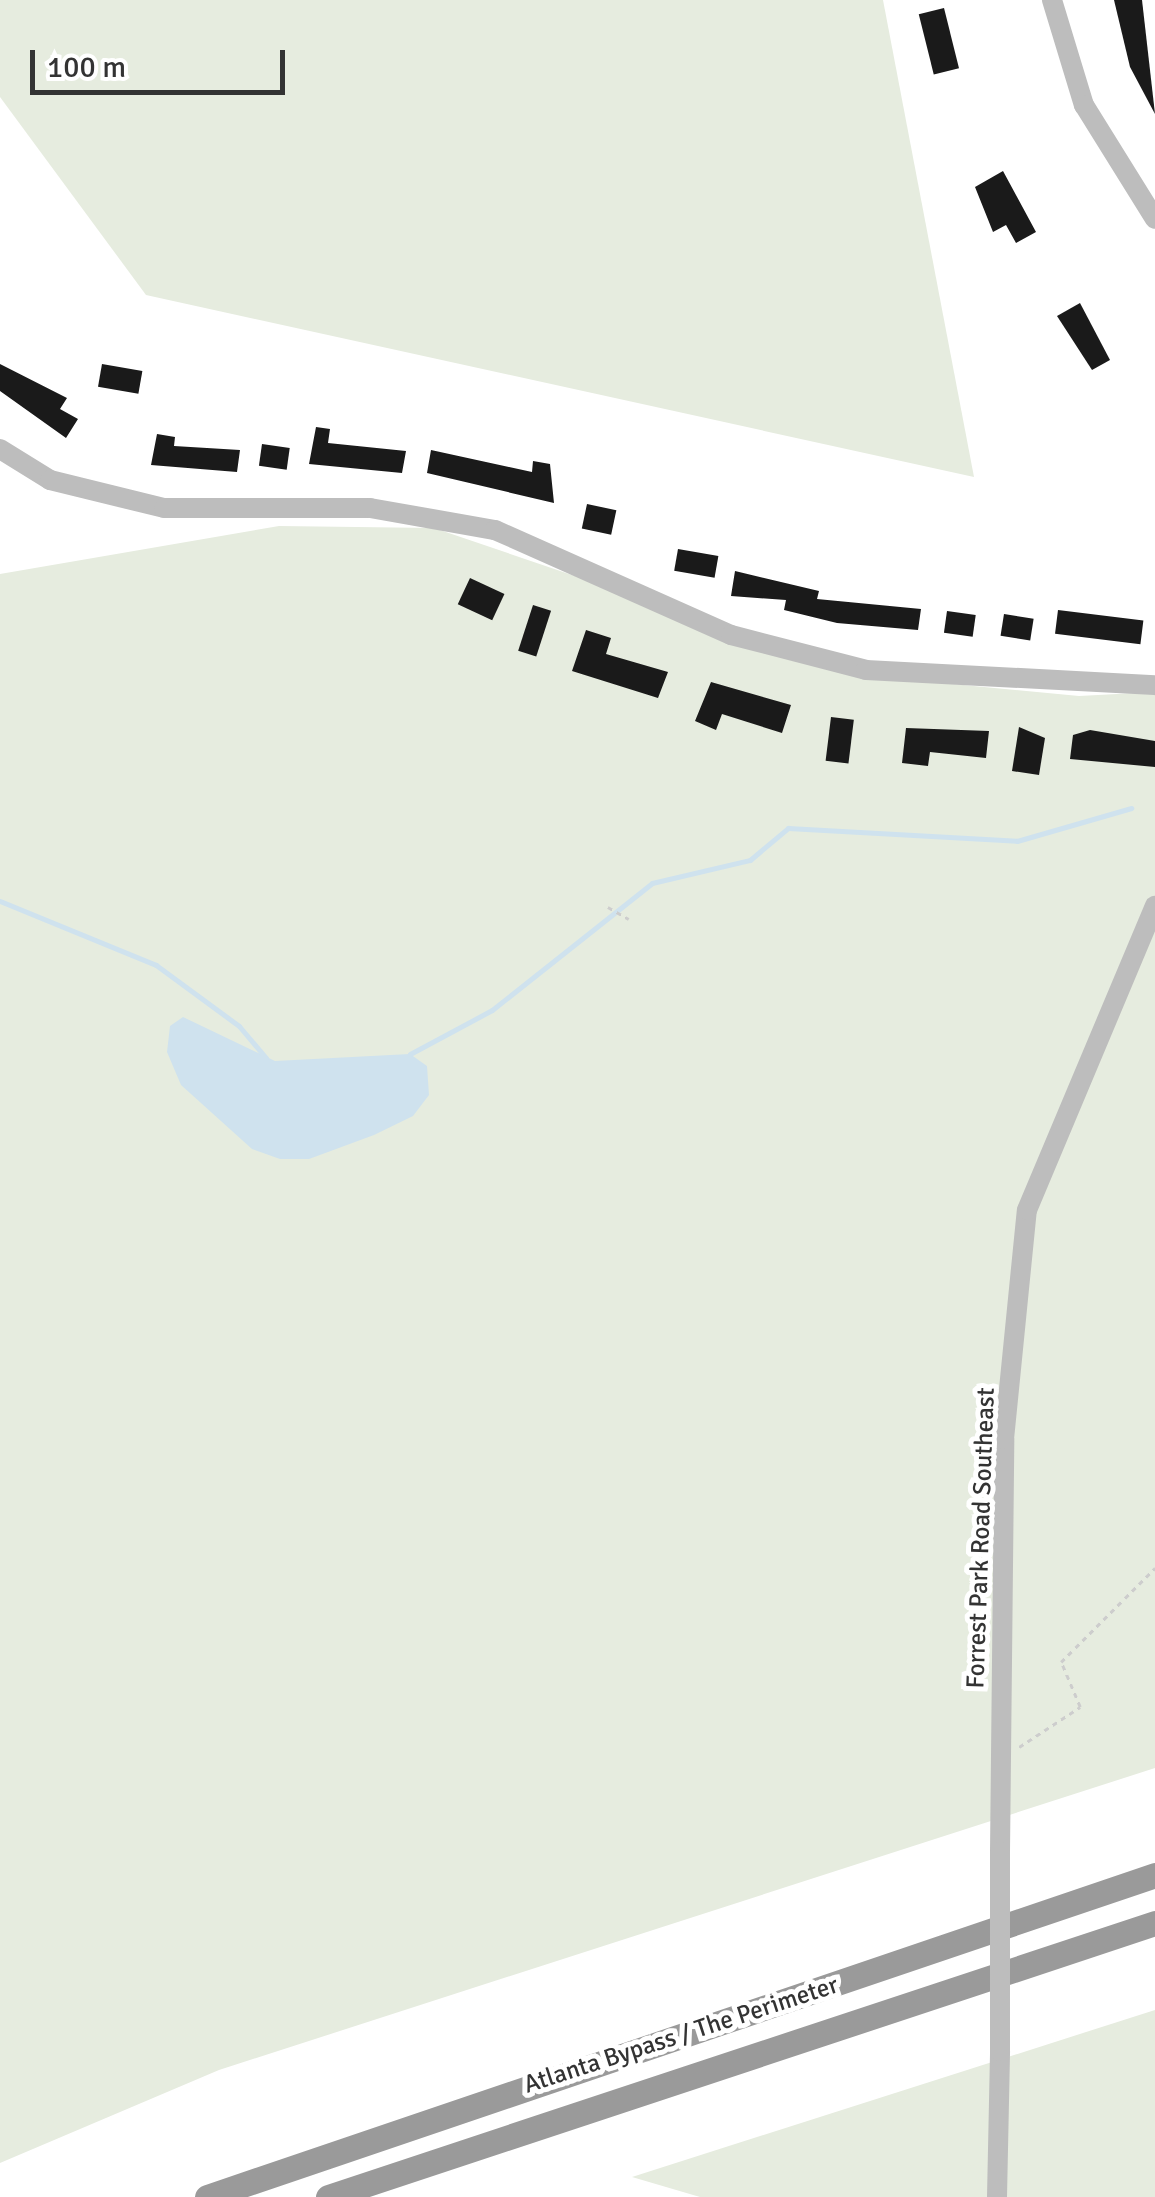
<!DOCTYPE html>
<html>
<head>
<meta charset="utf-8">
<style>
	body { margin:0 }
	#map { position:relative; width:1155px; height:2197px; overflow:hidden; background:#fff; font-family:Signika,sans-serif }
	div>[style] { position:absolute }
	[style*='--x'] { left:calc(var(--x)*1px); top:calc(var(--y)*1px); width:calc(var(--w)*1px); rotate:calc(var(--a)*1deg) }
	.green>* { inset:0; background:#e6ecdf }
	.water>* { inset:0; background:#cfe2ee }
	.stream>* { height:5px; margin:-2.5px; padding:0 2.5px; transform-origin:2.5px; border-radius:2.5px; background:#cfe2ee }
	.building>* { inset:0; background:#1a1a1a; transform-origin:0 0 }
	.path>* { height:2.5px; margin-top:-1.25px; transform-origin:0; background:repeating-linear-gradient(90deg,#cdcdcd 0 5px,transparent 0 10px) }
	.secondary>* { height:20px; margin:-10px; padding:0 10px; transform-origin:10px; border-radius:10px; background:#bdbdbd }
	.highway>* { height:25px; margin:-12.5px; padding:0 12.5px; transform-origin:12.5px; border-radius:12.5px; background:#9a9a9a }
	.secondary-bridge>* { height:20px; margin:-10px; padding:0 10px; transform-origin:10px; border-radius:10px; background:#bdbdbd }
	span { translate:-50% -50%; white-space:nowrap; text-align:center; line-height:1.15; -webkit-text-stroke:10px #fff; paint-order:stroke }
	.street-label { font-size:25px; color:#333 }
	.scale { position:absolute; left:30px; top:50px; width:255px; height:45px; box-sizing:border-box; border:5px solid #333; border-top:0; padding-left:12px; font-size:30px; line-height:35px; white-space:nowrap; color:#333; -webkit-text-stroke:8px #fff; paint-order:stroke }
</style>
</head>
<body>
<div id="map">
	<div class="green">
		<div style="clip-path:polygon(0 0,883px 0,974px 477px,146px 295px,0 97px)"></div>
		<div style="clip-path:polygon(279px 526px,434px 528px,869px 676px,1079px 696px,1155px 692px,1155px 1768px,219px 2070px,0 2163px,0 574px)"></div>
		<div style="clip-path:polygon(1155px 2010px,1155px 2197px,700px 2197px,632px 2177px)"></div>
	</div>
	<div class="water">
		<div style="clip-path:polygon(183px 1017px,275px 1061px,410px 1054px,427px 1066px,429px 1095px,413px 1116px,374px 1135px,309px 1159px,280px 1159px,252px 1149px,181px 1085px,167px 1052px,170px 1026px)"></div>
	</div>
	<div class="stream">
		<div style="--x:0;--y:901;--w:169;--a:22.3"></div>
		<div style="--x:156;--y:965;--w:103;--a:36.3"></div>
		<div style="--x:239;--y:1026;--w:42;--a:49.8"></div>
		<div style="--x:410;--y:1054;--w:93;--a:-28.2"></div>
		<div style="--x:492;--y:1010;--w:204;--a:-38.4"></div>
		<div style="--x:652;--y:883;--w:101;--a:-13.2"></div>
		<div style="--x:750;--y:860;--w:50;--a:-40.1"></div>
		<div style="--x:788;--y:828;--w:229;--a:3.2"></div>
		<div style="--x:1017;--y:841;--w:119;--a:-16.1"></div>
	</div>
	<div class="building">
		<div style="clip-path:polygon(1114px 0,1142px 0,1155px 114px,1130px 67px)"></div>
		<div style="left:944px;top:8px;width:62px;height:26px;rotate:76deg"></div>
		<div style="clip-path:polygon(1003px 171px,1036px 232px,1016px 243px,1006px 225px,993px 232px,975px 187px)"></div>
		<div style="clip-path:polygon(1080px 303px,1110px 360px,1092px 370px,1057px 316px)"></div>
		<div style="clip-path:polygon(0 364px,67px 398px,60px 409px,78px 419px,66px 438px,0 391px)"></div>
		<div style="left:102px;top:364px;width:41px;height:23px;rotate:10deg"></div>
		<div style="clip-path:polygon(316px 427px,330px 429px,328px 443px,406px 451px,402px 473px,309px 464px)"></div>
		<div style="clip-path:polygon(157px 434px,175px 437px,174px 446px,240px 450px,237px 472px,151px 465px)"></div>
		<div style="left:262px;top:444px;width:28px;height:22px;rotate:8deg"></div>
		<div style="clip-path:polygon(431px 450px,532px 472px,533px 461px,550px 464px,554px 503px,427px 473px)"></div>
		<div style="left:587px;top:504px;width:30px;height:25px;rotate:12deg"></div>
		<div style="left:678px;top:549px;width:41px;height:22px;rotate:10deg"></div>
		<div style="clip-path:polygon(735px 571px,819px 591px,817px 599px,921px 609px,918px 630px,837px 623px,784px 610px,786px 600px,731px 596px)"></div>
		<div style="left:470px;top:578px;width:38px;height:29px;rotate:25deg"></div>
		<div style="left:533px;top:605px;width:19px;height:48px;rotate:18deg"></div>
		<div style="left:1058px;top:610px;width:86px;height:24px;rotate:7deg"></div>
		<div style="left:947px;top:611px;width:29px;height:22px;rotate:8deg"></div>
		<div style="left:1004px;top:614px;width:30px;height:22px;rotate:9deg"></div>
		<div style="clip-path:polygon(586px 630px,611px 638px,606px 654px,668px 672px,658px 698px,572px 671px)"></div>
		<div style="clip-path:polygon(711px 682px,791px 705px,782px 733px,722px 714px,716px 730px,695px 721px)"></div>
		<div style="left:831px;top:717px;width:23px;height:44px;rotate:7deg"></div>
		<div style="clip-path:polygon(1019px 727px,1045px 738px,1039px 775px,1012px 771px)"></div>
		<div style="clip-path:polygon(906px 728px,989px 731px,986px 758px,930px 752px,928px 766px,902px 763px)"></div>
		<div style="clip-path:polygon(1090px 730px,1155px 741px,1155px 767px,1070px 759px,1073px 735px)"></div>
	</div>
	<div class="path">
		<div style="--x:608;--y:907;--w:24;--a:30"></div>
		<div style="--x:1019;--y:1747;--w:73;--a:-33.3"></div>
		<div style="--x:1080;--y:1707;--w:49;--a:-112.9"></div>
		<div style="--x:1061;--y:1662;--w:133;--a:-45"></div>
	</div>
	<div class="secondary">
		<div style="--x:1052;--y:0;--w:110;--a:73.1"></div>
		<div style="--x:1084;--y:105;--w:134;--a:58.1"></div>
		<div style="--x:0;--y:449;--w:59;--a:31.8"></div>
		<div style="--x:50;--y:480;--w:117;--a:13.8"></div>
		<div style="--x:164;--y:508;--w:206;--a:0"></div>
		<div style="--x:370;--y:508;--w:127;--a:10"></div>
		<div style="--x:495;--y:530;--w:258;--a:24"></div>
		<div style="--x:731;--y:635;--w:139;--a:14.5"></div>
		<div style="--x:866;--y:670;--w:289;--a:3"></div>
		<div style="--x:1000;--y:1852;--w:413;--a:-89.4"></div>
		<div style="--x:1004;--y:1439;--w:230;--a:-84.3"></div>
		<div style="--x:1027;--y:1210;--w:330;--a:-67.2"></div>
		<div style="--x:997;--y:2197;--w:146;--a:-88.8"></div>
	</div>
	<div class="highway">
		<div style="--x:207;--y:2197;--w:1001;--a:-18.76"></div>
		<div style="--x:328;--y:2197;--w:871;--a:-18.33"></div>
	</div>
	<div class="secondary-bridge">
		<div style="--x:1000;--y:2051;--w:199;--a:-90"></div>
	</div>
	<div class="street-label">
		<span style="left:981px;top:1538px;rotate:-88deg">Forrest Park Road Southeast</span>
		<span style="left:681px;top:2035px;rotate:-18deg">Atlanta Bypass / The Perimeter</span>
	</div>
	<div class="scale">100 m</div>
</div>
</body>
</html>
